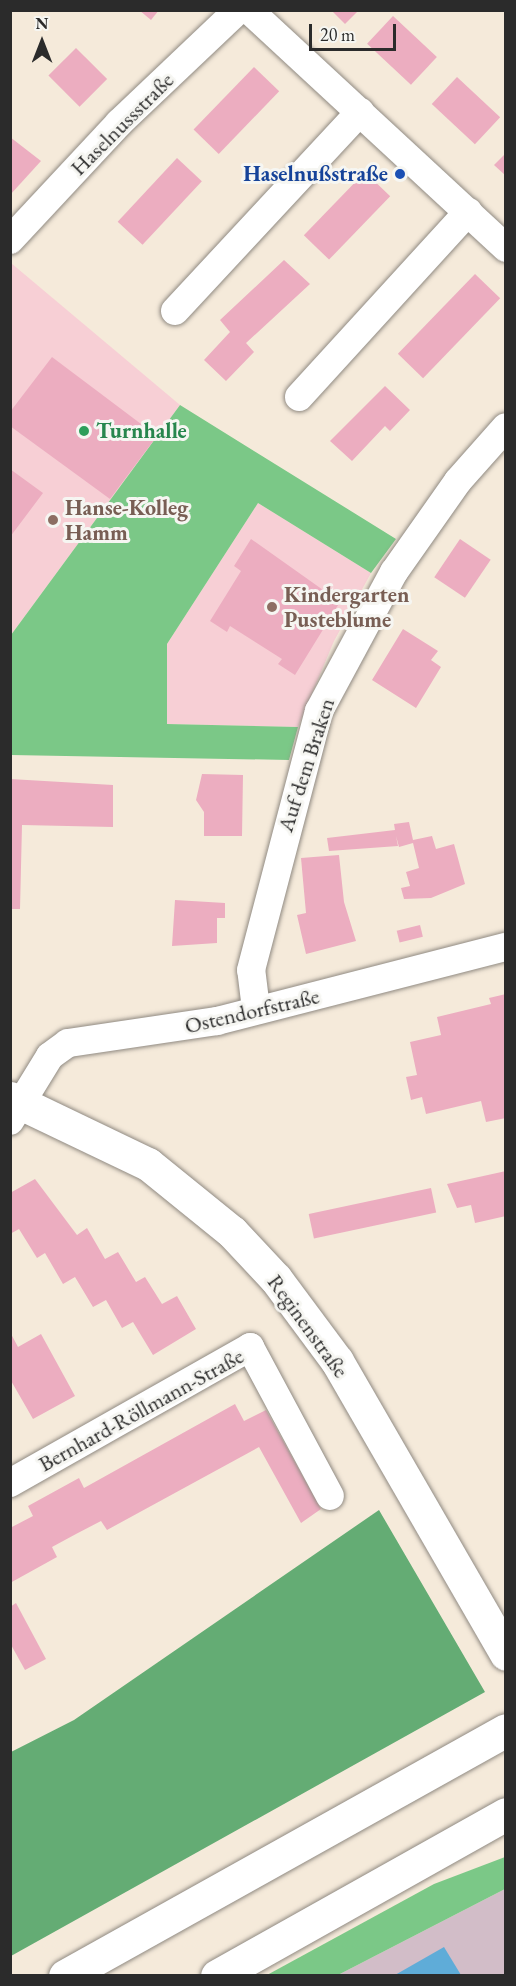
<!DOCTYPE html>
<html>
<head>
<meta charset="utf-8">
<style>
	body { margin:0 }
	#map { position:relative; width:516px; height:1986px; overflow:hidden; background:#f5eada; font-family:"EB Garamond",serif }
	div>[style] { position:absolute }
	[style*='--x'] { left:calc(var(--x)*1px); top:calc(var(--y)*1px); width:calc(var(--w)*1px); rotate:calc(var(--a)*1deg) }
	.built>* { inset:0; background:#f7cfd5 }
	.industrial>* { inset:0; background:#d2bdc8 }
	.green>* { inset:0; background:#7bc887 }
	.forest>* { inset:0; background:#64ac74 }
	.water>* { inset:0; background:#5facd8 }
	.building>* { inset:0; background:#ecadc0; transform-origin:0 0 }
	.roads { filter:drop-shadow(0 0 2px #908a82) drop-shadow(0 0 2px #908a82) }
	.minor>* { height:28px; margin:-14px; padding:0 14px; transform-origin:14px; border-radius:14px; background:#fff }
	.tertiary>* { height:33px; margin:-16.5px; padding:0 16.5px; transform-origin:16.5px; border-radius:16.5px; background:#fff }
	.motorway>* { height:33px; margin:-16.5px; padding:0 16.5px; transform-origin:16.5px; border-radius:16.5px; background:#fff }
	.dots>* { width:16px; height:16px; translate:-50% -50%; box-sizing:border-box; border:3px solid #f6f6f2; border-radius:50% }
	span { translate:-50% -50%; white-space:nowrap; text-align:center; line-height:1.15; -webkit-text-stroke:6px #f6f6f2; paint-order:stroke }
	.street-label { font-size:22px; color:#2b2b2b }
	.transit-label { font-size:22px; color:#164399; font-weight:700 }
	.right { translate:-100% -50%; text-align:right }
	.leisure-label { font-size:22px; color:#27864d; font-weight:700 }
	.left { translate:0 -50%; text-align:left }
	.education-label { font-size:22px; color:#785e54; font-weight:700 }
	.frame { position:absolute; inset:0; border:12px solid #2b2b2b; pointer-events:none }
	.north { position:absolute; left:12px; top:12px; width:60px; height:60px; -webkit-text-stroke:4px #f6f6f2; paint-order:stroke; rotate:0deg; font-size:16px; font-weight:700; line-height:24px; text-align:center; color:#2b2b2b }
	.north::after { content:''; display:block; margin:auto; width:21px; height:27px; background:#2b2b2b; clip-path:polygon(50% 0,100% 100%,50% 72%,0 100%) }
	.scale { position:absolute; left:309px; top:24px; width:87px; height:27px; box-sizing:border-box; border:3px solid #2b2b2b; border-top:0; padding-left:8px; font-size:18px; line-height:21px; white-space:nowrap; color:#2b2b2b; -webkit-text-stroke:4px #f6f6f2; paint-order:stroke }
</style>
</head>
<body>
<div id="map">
	<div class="built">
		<div style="clip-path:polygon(11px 263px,180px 405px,11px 635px)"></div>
		<div style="clip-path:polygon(258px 503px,371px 573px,334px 641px,298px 727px,167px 724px,167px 644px)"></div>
	</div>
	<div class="industrial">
		<div style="clip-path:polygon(505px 1889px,505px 1975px,338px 1975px)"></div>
	</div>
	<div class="green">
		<div style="clip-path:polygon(180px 405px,396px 539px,371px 573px,258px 503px,167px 644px,167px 724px,298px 727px,289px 760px,11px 755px,11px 635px)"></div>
		<div style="clip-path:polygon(505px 1857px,505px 1889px,338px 1975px,267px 1975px,434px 1884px)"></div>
	</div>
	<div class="forest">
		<div style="clip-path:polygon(379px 1510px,485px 1692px,11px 1956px,11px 1752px,74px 1720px)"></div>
	</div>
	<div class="water">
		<div style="clip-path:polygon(444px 1947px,461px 1975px,395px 1975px)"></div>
	</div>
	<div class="building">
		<div style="clip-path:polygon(139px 10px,159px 10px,151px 20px)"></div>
		<div style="clip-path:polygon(331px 10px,359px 10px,345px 24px)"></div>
		<div style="left:393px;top:16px;width:60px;height:38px;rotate:43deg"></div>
		<div style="left:76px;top:48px;width:44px;height:39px;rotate:45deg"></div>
		<div style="left:254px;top:67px;width:35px;height:87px;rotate:44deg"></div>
		<div style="left:457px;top:77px;width:59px;height:37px;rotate:43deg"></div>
		<div style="clip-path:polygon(10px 137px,41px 161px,10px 195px)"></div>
		<div style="clip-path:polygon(506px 153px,506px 176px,494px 165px)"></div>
		<div style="left:177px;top:158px;width:34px;height:87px;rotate:43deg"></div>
		<div style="left:365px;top:172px;width:35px;height:88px;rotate:44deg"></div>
		<div style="clip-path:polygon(284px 260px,310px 284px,246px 343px,254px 352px,226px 381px,204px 360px,230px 332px,220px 320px)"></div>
		<div style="left:475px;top:274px;width:35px;height:111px;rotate:44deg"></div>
		<div style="clip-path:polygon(52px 357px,157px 436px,110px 499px,10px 426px,10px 412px)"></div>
		<div style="clip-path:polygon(385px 386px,410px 410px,390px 431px,385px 426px,352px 461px,330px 441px)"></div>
		<div style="clip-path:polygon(10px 469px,43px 493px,10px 537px)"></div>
		<div style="clip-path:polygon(251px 539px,340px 602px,295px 675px,278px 664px,282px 659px,230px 626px,227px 632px,210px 621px,241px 571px,234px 566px)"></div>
		<div style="left:460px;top:539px;width:37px;height:46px;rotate:34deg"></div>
		<div style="clip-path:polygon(403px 629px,438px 651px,431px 660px,441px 667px,416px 708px,372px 680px)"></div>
		<div style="clip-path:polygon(202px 774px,243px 775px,242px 836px,204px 836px,204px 812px,196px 800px)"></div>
		<div style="clip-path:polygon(10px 779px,113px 785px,113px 827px,22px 825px,20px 909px,10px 909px)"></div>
		<div style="clip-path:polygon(409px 822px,413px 840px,432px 836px,436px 849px,454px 844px,465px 884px,431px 898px,404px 899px,401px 888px,410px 886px,406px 872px,419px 868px,413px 843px,399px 847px,396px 836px,398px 846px,329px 851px,327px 838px,395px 830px,394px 824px)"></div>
		<div style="clip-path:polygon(339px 855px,344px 902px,356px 941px,306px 954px,297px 915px,306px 913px,301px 858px)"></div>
		<div style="clip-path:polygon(175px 900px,225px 903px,225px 918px,217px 918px,217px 943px,172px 946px)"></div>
		<div style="left:420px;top:925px;width:12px;height:24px;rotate:76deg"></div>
		<div style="clip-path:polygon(506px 994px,506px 1118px,486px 1122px,481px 1101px,426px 1114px,422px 1097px,411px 1100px,406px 1077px,417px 1075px,410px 1042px,441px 1035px,437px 1017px,491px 1004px,489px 998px)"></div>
		<div style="clip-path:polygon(506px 1171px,506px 1216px,475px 1223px,471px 1205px,457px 1208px,447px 1184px)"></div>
		<div style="clip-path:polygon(35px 1179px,77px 1235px,87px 1228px,105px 1259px,118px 1252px,136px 1282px,145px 1277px,162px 1304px,177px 1296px,196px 1329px,153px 1355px,133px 1322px,122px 1328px,106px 1300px,93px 1307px,75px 1277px,63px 1284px,45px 1253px,37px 1258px,19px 1229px,10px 1234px,10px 1193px)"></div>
		<div style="left:431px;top:1188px;width:25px;height:125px;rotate:78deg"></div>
		<div style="clip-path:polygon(10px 1332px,18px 1347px,41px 1334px,75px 1396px,33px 1419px,10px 1379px)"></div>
		<div style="clip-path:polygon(235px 1404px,244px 1421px,266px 1410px,321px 1509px,301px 1523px,259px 1447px,107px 1530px,101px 1521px,76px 1534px,52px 1547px,57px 1557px,10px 1583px,10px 1528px,33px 1516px,28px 1506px,79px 1478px,84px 1488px)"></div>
		<div style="clip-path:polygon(16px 1603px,46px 1659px,25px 1670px,10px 1643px,10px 1607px)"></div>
	</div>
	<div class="roads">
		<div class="minor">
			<div style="--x:249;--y:10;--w:350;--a:42.8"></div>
			<div style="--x:10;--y:240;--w:160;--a:-47"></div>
			<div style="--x:119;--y:123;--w:164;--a:-43.5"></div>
			<div style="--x:175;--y:311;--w:272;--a:-47.1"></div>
			<div style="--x:299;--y:397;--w:251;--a:-47.6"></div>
			<div style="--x:256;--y:1009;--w:39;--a:-97"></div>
			<div style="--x:251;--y:970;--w:268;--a:-75.3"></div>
			<div style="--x:319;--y:711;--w:158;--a:-61.7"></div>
			<div style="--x:394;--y:572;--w:111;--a:-54.9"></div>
			<div style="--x:458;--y:481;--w:72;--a:-48.4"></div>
			<div style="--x:10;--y:1121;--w:76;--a:-58.4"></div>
			<div style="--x:50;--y:1056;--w:22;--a:-36"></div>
			<div style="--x:68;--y:1043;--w:151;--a:-8.4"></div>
			<div style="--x:217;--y:1021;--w:298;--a:-14.4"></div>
			<div style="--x:10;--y:1483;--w:276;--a:-29.5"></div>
			<div style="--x:250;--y:1347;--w:169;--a:61.8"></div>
		</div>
		<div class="tertiary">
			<div style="--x:10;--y:1098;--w:153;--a:25.6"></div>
			<div style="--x:148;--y:1164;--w:108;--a:39"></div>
			<div style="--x:232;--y:1232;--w:64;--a:46.9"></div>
			<div style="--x:276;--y:1279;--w:102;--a:53.4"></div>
			<div style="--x:337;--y:1361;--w:338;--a:60"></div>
		</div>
		<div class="motorway">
			<div style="--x:65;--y:1976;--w:505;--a:-29.15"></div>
			<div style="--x:217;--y:1976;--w:331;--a:-29.3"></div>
		</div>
	</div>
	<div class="dots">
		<div style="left:400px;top:174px;background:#1a4fb4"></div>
		<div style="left:84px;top:431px;background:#2e9e5b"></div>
		<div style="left:53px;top:520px;background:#8d6e63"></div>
		<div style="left:272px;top:607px;background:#8d6e63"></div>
	</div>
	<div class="street-label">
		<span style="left:122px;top:124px;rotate:-45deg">Haselnussstraße</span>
		<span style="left:306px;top:765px;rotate:-72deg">Auf dem Braken</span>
		<span style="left:252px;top:1011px;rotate:-13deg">Ostendorfstraße</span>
		<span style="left:308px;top:1326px;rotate:54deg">Reginenstraße</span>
		<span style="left:141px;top:1410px;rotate:-29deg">Bernhard-Röllmann-Straße</span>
	</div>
	<div class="transit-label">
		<span class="right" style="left:388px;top:174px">Haselnußstraße</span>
	</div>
	<div class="leisure-label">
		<span class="left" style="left:96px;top:431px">Turnhalle</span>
	</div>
	<div class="education-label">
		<span class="left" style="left:65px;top:520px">Hanse-Kolleg<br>Hamm</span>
		<span class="left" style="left:284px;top:607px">Kindergarten<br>Pusteblume</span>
	</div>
	<div class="frame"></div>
	<div class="north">N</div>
	<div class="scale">20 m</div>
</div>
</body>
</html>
